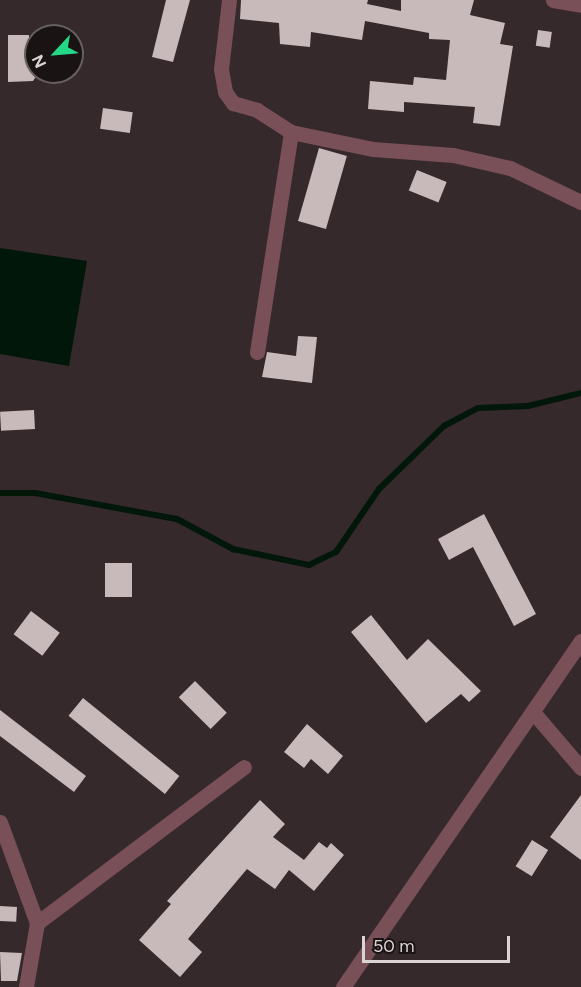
<!DOCTYPE html>
<html>
<head>
<meta charset="utf-8">
<style>
	body { margin:0 }
	#map { position:relative; width:581px; height:987px; overflow:hidden; background:#35292b; font-family:Figtree,sans-serif }
	div>[style] { position:absolute }
	[style*='--x'] { left:calc(var(--x)*1px); top:calc(var(--y)*1px); width:calc(var(--w)*1px); rotate:calc(var(--a)*1deg) }
	.water>* { inset:0; background:#01170a }
	.stream>* { height:6px; margin:-3px; padding:0 3px; transform-origin:3px; border-radius:3px; background:#01170a }
	.building>* { inset:0; background:#c8b9bb; transform-origin:0 0 }
	.minor>* { height:15px; margin:-7.5px; padding:0 7.5px; transform-origin:7.5px; border-radius:7.5px; background:#795058 }
	span { translate:-50% -50%; white-space:nowrap; text-align:center; line-height:1.15; -webkit-text-stroke:6px #191314; paint-order:stroke }
	.north { position:absolute; left:24px; top:24px; width:60px; height:60px; box-sizing:border-box; background:#191314; border:2px solid #676061; border-radius:50%; rotate:244deg; font-size:16px; font-weight:700; line-height:24px; text-align:center; color:#dbd3d5 }
	.north::after { content:''; display:block; margin:auto; width:21px; height:27px; background:#23d886; clip-path:polygon(50% 0,100% 100%,50% 72%,0 100%) }
	.scale { position:absolute; left:362px; top:936px; width:148px; height:27px; box-sizing:border-box; border:3px solid #dbd3d5; border-top:0; padding-left:8px; font-size:18px; line-height:21px; white-space:nowrap; color:#dbd3d5; -webkit-text-stroke:4px #191314; paint-order:stroke }
</style>
</head>
<body>
<div id="map">
	<div class="water">
		<div style="clip-path:polygon(0 248px,87px 261px,69px 366px,0 354px)"></div>
	</div>
	<div class="stream">
		<div style="--x:0;--y:493;--w:35;--a:0"></div>
		<div style="--x:35;--y:493;--w:144;--a:10.4"></div>
		<div style="--x:177;--y:519;--w:64;--a:28.2"></div>
		<div style="--x:233;--y:549;--w:78;--a:11.9"></div>
		<div style="--x:309;--y:565;--w:30;--a:-26"></div>
		<div style="--x:336;--y:552;--w:76;--a:-55.7"></div>
		<div style="--x:379;--y:489;--w:91;--a:-44.1"></div>
		<div style="--x:444;--y:426;--w:38;--a:-28"></div>
		<div style="--x:478;--y:408;--w:50;--a:-2.3"></div>
		<div style="--x:528;--y:406;--w:55;--a:-13.8"></div>
	</div>
	<div class="building">
		<div style="clip-path:polygon(166px 0,190px 0,173px 62px,152px 57px)"></div>
		<div style="clip-path:polygon(241px 0,368px 0,367px 4px,401px 11px,401px 0,474px 0,470px 15px,505px 23px,500px 44px,513px 46px,500px 126px,473px 123px,475px 107px,404px 102px,404px 112px,368px 109px,370px 81px,413px 85px,414px 77px,446px 80px,450px 40px,429px 39px,429px 33px,365px 21px,362px 40px,311px 32px,310px 47px,280px 44px,279px 23px,240px 19px)"></div>
		<div style="left:538px;top:30px;width:14px;height:16px;rotate:8deg"></div>
		<div style="clip-path:polygon(8px 35px,29px 35px,29px 63px,37px 75px,33px 81px,8px 82px)"></div>
		<div style="left:103px;top:108px;width:30px;height:21px;rotate:8deg"></div>
		<div style="left:319px;top:148px;width:29px;height:76px;rotate:16deg"></div>
		<div style="left:417px;top:170px;width:32px;height:22px;rotate:22deg"></div>
		<div style="clip-path:polygon(298px 336px,317px 337px,312px 383px,262px 377px,267px 352px,296px 356px)"></div>
		<div style="left:34px;top:410px;width:19px;height:34px;rotate:87deg"></div>
		<div style="clip-path:polygon(484px 514px,536px 614px,514px 626px,473px 547px,449px 560px,438px 539px)"></div>
		<div style="left:105px;top:563px;width:27px;height:34px"></div>
		<div style="left:31px;top:611px;width:36px;height:29px;rotate:37deg"></div>
		<div style="clip-path:polygon(371px 615px,407px 660px,428px 639px,481px 691px,469px 702px,461px 694px,426px 723px,351px 632px)"></div>
		<div style="left:195px;top:681px;width:45px;height:23px;rotate:45deg"></div>
		<div style="left:83px;top:698px;width:124px;height:23px;rotate:39deg"></div>
		<div style="clip-path:polygon(0 710px,86px 776px,74px 792px,0 736px)"></div>
		<div style="clip-path:polygon(307px 724px,343px 756px,328px 774px,311px 759px,304px 768px,284px 752px)"></div>
		<div style="clip-path:polygon(581px 795px,581px 860px,550px 837px)"></div>
		<div style="clip-path:polygon(260px 800px,285px 824px,273px 837px,304px 860px,319px 842px,327px 848px,331px 843px,344px 855px,314px 891px,289px 870px,275px 889px,247px 869px,188px 939px,202px 952px,180px 977px,139px 940px,171px 904px,167px 901px)"></div>
		<div style="left:532px;top:840px;width:19px;height:31px;rotate:32deg"></div>
		<div style="left:0;top:906px;width:17px;height:15px;rotate:3deg"></div>
		<div style="clip-path:polygon(0 952px,22px 953px,17px 981px,1px 981px)"></div>
	</div>
	<div class="minor">
		<div style="--x:229;--y:0;--w:69;--a:96.6"></div>
		<div style="--x:221;--y:69;--w:23;--a:80"></div>
		<div style="--x:225;--y:92;--w:14;--a:54"></div>
		<div style="--x:233;--y:103;--w:25;--a:16"></div>
		<div style="--x:257;--y:110;--w:40;--a:32.9"></div>
		<div style="--x:291;--y:132;--w:84;--a:11.7"></div>
		<div style="--x:373;--y:149;--w:80;--a:4.3"></div>
		<div style="--x:453;--y:155;--w:58;--a:12.8"></div>
		<div style="--x:510;--y:168;--w:79;--a:25.6"></div>
		<div style="--x:553;--y:0;--w:28;--a:10"></div>
		<div style="--x:257;--y:352;--w:223;--a:-81.2"></div>
		<div style="--x:533;--y:712;--w:74;--a:49.4"></div>
		<div style="--x:0;--y:822;--w:108;--a:69.9"></div>
		<div style="--x:37;--y:923;--w:65;--a:99.8"></div>
		<div style="--x:37;--y:923;--w:259;--a:-37"></div>
		<div style="--x:343;--y:987;--w:420;--a:-55.5"></div>
	</div>
	<div class="north">N</div>
	<div class="scale">50 m</div>
</div>
</body>
</html>
